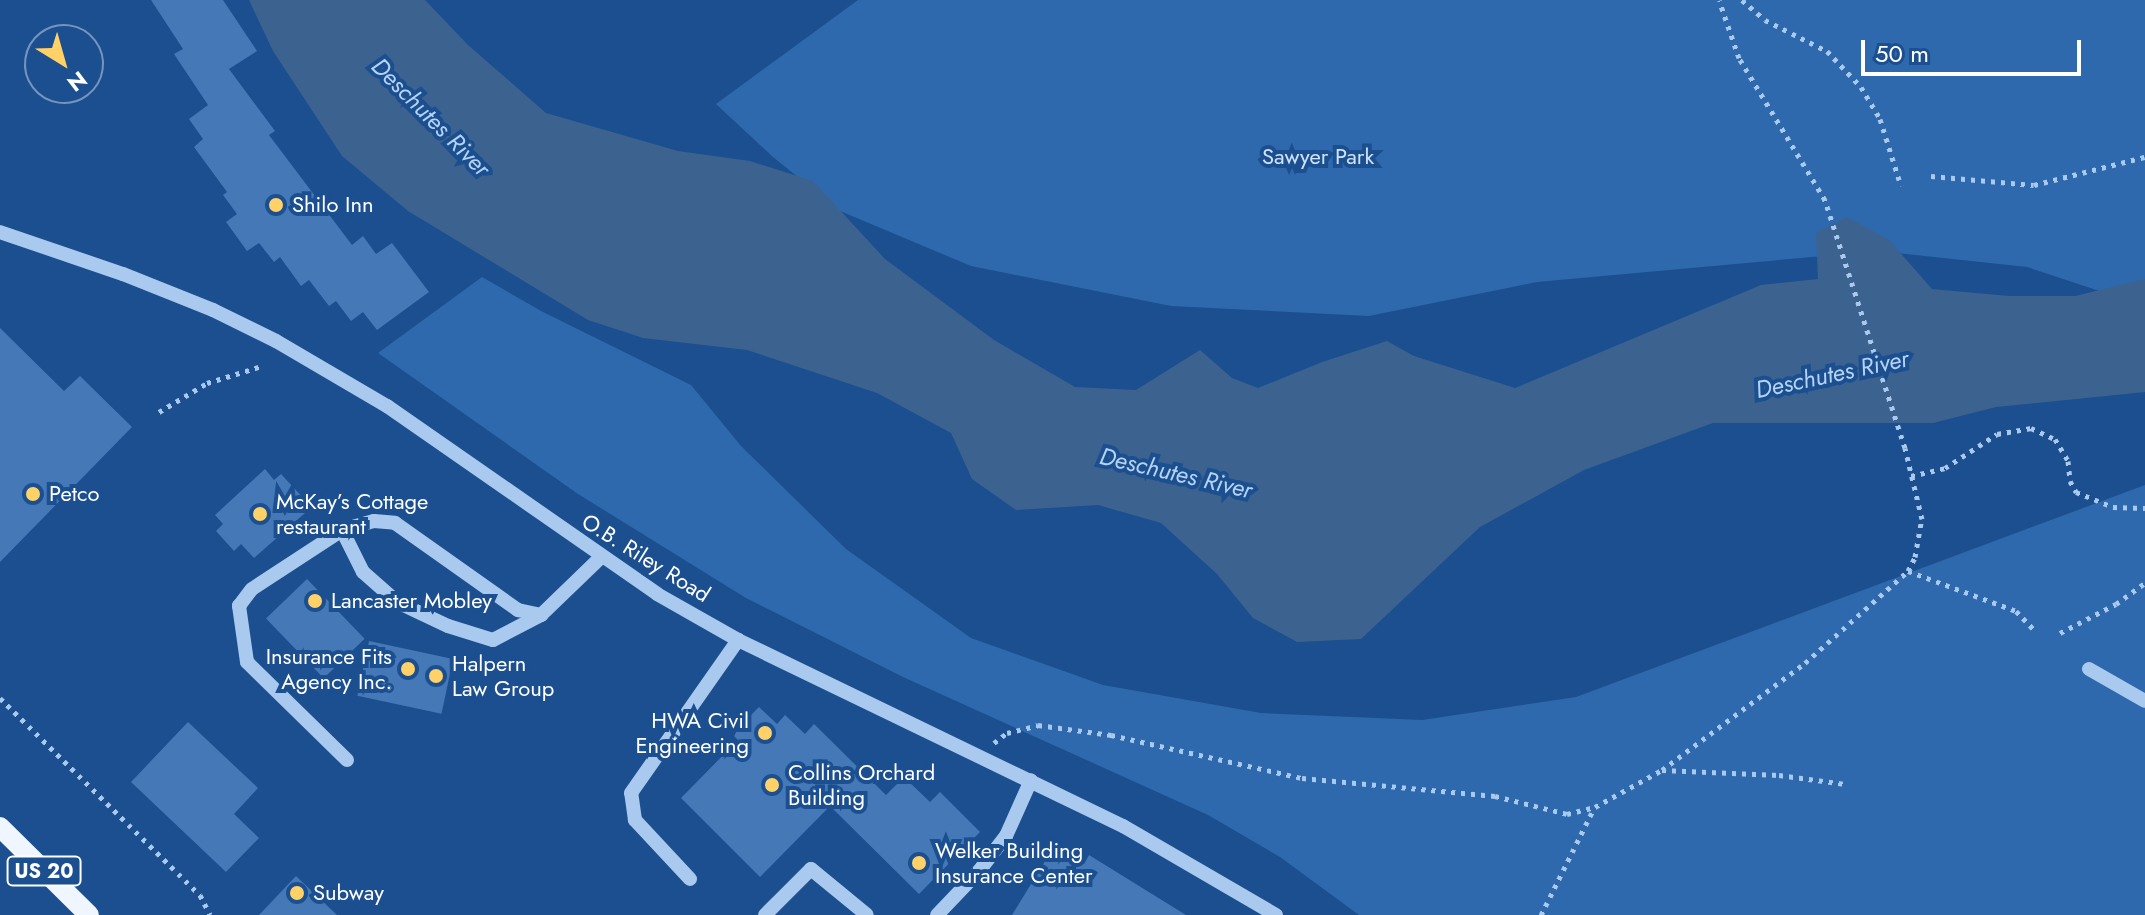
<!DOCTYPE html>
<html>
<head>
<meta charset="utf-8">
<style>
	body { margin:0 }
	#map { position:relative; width:2145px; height:915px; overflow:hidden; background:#1b4f8f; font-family:Jost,sans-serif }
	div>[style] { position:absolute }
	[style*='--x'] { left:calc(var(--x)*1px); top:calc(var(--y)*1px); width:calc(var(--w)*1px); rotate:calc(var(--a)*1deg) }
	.green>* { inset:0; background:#2e69ad }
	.water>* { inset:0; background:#3c6290 }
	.building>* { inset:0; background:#4478b7; transform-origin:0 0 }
	.path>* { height:5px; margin-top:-2.5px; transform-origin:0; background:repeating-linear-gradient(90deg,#a9c9ee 0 4px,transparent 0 10px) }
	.minor>* { height:14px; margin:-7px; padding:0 7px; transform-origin:7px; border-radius:7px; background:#a9c9ee }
	.major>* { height:20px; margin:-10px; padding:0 10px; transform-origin:10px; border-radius:10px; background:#f0f6ff }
	.dots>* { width:22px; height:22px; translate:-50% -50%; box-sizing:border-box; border:4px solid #1b4f8f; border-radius:50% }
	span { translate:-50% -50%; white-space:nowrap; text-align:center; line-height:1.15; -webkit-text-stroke:8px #1b4f8f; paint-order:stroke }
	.shield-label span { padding:2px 6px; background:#1b4f8f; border:2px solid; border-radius:6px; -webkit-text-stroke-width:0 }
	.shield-label { font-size:20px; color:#fff; font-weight:700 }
	.park-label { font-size:22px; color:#cfe3fa }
	.poi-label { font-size:22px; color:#fff }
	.left { translate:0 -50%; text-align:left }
	.right { translate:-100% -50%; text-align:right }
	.street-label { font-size:22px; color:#fff }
	.water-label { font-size:24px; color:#b5d3f5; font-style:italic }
	.north { position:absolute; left:24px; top:24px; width:80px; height:80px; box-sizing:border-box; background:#1b4f8f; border:2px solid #7695bc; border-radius:50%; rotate:143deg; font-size:22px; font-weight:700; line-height:32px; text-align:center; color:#fff }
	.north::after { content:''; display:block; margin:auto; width:28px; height:36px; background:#ffd166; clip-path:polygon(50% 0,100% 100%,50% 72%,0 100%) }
	.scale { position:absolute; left:1861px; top:40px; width:220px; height:36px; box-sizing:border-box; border:4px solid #fff; border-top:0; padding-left:10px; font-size:24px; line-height:28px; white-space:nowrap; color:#fff; -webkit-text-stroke:6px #1b4f8f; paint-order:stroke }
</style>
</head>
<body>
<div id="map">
	<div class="green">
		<div style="clip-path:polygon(858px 0,2145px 0,2145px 306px,2027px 267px,1878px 251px,1537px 282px,1369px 316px,1171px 306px,971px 266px,840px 211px,773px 157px,716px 104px)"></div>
		<div style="clip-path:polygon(482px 277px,543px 312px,691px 385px,741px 446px,846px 549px,971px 638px,1103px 685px,1261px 713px,1422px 720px,1576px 697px,2145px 485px,2145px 915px,1359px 915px,1280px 857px,1208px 815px,903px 677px,746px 598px,578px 494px,378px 353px)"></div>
	</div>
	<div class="water">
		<div style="clip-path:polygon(249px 0,425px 0,468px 45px,546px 113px,678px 151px,750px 161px,813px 181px,885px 259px,994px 340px,1075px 387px,1136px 390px,1200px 350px,1232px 378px,1258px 388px,1322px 362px,1387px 341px,1414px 356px,1515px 388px,1761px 285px,1818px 279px,1816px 233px,1847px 217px,1889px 240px,1932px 289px,2009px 296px,2075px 296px,2145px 279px,2145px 392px,1996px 407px,1933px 423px,1713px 423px,1584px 470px,1480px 527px,1361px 639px,1297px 642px,1253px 618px,1217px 574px,1161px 523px,1098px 505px,1016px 510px,972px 479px,951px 433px,877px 393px,747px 350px,643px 338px,588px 320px,408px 211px,342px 156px,273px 51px)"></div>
	</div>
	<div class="building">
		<div style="clip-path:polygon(151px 0,223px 0,257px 51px,229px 69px,275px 131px,269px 135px,352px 245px,363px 236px,376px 254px,392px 243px,429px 292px,377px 330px,363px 312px,351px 321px,336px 301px,329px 306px,309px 280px,301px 286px,280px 257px,274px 262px,259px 243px,247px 251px,226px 222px,237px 214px,223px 195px,227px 192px,194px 147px,203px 139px,189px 119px,208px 105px,174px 54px,183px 49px)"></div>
		<div style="clip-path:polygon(0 328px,64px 391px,80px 376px,132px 427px,0 562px)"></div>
		<div style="clip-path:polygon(265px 469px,274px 480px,281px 474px,307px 502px,300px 508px,305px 513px,254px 558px,241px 544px,234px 551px,216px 531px,223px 524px,215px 515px)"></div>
		<div style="left:307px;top:579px;width:83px;height:57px;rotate:46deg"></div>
		<div style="left:369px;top:641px;width:86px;height:56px;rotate:12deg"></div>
		<div style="clip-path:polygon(759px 707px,777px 724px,785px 715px,805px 734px,814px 724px,886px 795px,904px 777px,930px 802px,940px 792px,980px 832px,919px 894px,830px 806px,760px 877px,681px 798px,738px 740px,732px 734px)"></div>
		<div style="clip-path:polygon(188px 722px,258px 788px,234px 814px,259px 838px,226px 872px,131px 782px)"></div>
		<div style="clip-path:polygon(1055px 845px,1084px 864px,1089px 855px,1186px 915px,1012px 915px)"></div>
		<div style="clip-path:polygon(296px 876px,337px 915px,259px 915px)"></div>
	</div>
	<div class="path">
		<div style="--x:1742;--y:0;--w:30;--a:41"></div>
		<div style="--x:1765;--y:20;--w:69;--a:26.6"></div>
		<div style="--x:1827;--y:51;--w:50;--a:46.6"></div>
		<div style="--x:1861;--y:87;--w:37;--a:59"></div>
		<div style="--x:1880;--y:119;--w:70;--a:72.6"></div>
		<div style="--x:1931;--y:176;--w:103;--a:5"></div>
		<div style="--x:2034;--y:185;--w:114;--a:-14.2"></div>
		<div style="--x:159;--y:412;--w:56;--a:-31.1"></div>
		<div style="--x:207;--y:383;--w:58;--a:-17.2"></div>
		<div style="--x:1911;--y:476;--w:35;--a:-13"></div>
		<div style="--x:1945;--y:468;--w:62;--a:-33.2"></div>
		<div style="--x:1997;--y:434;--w:35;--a:-10"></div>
		<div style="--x:2031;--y:428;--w:26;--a:25"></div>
		<div style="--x:2055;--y:439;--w:26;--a:59"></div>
		<div style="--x:2068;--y:461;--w:20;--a:84"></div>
		<div style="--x:2070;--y:481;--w:13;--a:61"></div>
		<div style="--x:2076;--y:492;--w:40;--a:22"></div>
		<div style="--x:2113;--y:507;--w:32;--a:2"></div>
		<div style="--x:1908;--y:571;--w:115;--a:20.3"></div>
		<div style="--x:2016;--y:611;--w:28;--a:46"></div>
		<div style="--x:2060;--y:633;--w:63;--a:-27.4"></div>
		<div style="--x:2116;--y:604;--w:36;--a:-36"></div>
		<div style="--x:0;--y:698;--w:281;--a:44.6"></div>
		<div style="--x:200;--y:895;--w:22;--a:63"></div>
		<div style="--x:994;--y:743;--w:16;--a:-38"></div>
		<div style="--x:1007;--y:733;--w:32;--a:-14"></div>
		<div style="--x:1038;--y:725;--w:74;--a:7.8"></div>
		<div style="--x:1111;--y:735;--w:196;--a:12.7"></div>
		<div style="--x:1302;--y:778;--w:194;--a:5.3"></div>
		<div style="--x:1495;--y:796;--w:74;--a:14"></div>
		<div style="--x:1567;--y:814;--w:29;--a:-14"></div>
		<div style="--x:1595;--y:807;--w:77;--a:-28.9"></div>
		<div style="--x:1662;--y:770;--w:117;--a:2.4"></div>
		<div style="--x:1779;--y:775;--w:67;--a:7.8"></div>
		<div style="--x:1662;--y:770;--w:179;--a:-36.8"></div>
		<div style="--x:1805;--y:663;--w:138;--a:-41.8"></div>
		<div style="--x:1908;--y:571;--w:16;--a:-63"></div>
		<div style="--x:1915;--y:557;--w:39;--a:-80"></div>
		<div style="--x:1922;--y:519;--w:73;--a:-103.5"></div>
		<div style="--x:1905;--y:448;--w:261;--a:-107.9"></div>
		<div style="--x:1825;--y:200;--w:166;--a:-121.2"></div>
		<div style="--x:1739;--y:58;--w:61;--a:-109"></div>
		<div style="--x:1541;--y:915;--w:119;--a:-63.6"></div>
	</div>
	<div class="minor">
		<div style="--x:0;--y:232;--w:130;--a:18.9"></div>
		<div style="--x:123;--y:274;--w:97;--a:21.8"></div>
		<div style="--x:213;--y:310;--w:70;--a:26.2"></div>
		<div style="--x:276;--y:341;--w:129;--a:30.4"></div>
		<div style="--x:387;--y:406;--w:329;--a:34.8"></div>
		<div style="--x:657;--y:594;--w:93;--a:29.6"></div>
		<div style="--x:738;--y:640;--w:428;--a:25.8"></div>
		<div style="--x:1123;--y:826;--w:177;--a:30.2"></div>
		<div style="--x:342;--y:530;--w:47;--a:63.4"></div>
		<div style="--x:363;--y:572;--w:45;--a:41.4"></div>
		<div style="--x:397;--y:602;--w:56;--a:25.2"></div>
		<div style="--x:448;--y:626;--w:47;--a:17.3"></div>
		<div style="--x:493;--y:640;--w:54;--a:-27.5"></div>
		<div style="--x:541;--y:615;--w:83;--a:-44"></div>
		<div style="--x:2089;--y:669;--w:64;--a:29.7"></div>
		<div style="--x:347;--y:760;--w:140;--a:-135.6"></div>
		<div style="--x:247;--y:662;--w:57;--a:-98.1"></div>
		<div style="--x:239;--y:606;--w:21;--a:-53"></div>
		<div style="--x:252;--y:589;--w:108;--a:-33.2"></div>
		<div style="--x:342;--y:530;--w:33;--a:-16"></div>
		<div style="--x:374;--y:521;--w:21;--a:5"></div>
		<div style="--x:395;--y:523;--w:151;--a:35.3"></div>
		<div style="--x:518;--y:610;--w:24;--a:12"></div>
		<div style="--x:690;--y:879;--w:81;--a:-133"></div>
		<div style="--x:635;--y:820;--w:27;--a:-98"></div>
		<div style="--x:631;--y:793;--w:187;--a:-55"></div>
		<div style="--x:765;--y:915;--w:65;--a:-45"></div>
		<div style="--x:811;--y:869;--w:72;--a:39.4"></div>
		<div style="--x:937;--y:915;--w:61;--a:-46.3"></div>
		<div style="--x:979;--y:871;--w:44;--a:-52.4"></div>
		<div style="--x:1006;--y:836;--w:61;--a:-65.9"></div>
	</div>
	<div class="major">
		<div style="--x:0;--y:827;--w:125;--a:44.7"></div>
	</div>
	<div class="dots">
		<div style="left:276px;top:205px;background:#ffd166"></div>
		<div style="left:33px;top:494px;background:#ffd166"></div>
		<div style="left:260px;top:514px;background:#ffd166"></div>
		<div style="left:315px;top:601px;background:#ffd166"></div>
		<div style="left:408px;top:669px;background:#ffd166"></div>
		<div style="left:436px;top:676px;background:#ffd166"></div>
		<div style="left:765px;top:733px;background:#ffd166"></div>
		<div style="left:772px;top:785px;background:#ffd166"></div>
		<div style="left:919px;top:863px;background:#ffd166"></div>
		<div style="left:297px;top:893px;background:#ffd166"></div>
	</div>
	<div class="shield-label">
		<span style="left:44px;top:871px">US 20</span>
	</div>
	<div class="park-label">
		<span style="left:1318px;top:157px">Sawyer Park</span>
	</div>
	<div class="poi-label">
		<span class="left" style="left:292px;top:205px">Shilo Inn</span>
		<span class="left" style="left:49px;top:494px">Petco</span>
		<span class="left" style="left:276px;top:514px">McKay’s Cottage<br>restaurant</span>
		<span class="left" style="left:331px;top:601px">Lancaster Mobley</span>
		<span class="right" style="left:392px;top:669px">Insurance Fits<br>Agency Inc.</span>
		<span class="left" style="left:452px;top:676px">Halpern<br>Law Group</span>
		<span class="right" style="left:749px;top:733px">HWA Civil<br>Engineering</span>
		<span class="left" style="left:788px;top:785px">Collins Orchard<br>Building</span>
		<span class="left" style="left:935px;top:863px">Welker Building<br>Insurance Center</span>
		<span class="left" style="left:313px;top:893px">Subway</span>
	</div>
	<div class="street-label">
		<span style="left:646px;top:558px;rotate:32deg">O.B. Riley Road</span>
	</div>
	<div class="water-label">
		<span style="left:431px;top:117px;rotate:45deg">Deschutes River</span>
		<span style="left:1832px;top:374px;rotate:-12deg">Deschutes River</span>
		<span style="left:1176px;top:473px;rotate:13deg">Deschutes River</span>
	</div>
	<div class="north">N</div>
	<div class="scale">50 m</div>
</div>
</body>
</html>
